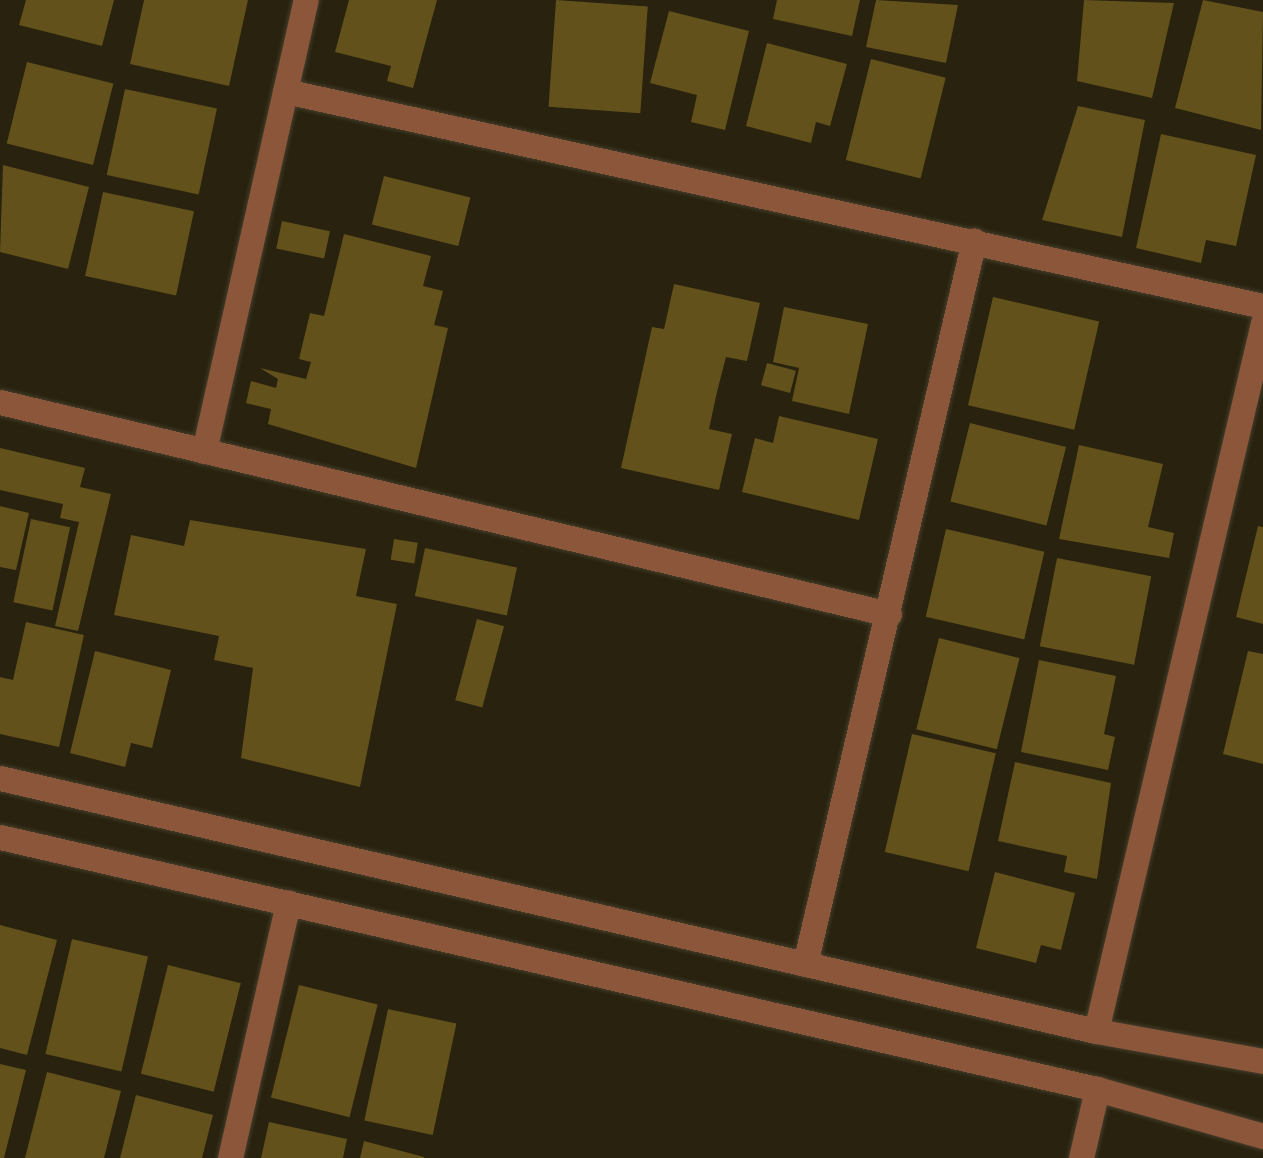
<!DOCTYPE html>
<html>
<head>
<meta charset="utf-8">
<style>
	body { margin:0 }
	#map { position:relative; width:1263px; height:1158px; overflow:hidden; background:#28220e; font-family:Figtree,sans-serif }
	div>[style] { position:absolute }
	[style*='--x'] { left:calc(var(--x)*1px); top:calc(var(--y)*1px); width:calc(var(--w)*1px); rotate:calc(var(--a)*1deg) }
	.building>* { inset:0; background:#62511b; transform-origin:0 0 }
	.roads { filter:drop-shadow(0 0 2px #443e2b) drop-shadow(0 0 2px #443e2b) }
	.minor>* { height:25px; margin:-12.5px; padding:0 12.5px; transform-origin:12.5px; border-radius:12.5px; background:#8c563b }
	span { translate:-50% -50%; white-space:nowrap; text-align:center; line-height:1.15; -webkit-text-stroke:10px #28220e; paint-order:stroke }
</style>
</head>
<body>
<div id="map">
	<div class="building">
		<div style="clip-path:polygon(26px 0,114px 0,102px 46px,19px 25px)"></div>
		<div style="clip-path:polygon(144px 0,248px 0,229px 86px,130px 64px)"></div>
		<div style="clip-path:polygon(349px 0,437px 0,413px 88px,387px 81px,391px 66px,335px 52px)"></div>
		<div style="left:556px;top:0;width:92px;height:107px;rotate:4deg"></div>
		<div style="clip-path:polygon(777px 0,860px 0,852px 36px,773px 19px)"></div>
		<div style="clip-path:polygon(876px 0,958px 5px,946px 63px,866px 47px)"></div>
		<div style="clip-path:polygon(1084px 0,1174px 3px,1152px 98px,1077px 81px)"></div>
		<div style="clip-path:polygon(1203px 0,1263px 12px,1261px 130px,1175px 108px)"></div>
		<div style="clip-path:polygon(669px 11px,749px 31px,725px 130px,691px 122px,697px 95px,650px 83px)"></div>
		<div style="clip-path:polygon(767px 43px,847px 64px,830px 126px,816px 122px,811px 143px,746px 126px)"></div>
		<div style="left:871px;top:59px;width:77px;height:104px;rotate:14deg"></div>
		<div style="left:27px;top:62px;width:89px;height:84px;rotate:14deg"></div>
		<div style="left:125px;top:89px;width:94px;height:88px;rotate:12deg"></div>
		<div style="clip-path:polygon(1078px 106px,1145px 120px,1122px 237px,1042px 220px)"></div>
		<div style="clip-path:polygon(1161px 134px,1256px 155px,1236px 246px,1206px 240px,1201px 263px,1136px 248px)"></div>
		<div style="clip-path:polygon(3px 165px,89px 187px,68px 269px,0 252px)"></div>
		<div style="left:384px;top:176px;width:89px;height:50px;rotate:14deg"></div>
		<div style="left:103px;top:192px;width:93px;height:86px;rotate:12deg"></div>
		<div style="left:282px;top:221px;width:49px;height:28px;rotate:12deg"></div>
		<div style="clip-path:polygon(344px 234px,431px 256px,423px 286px,443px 291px,434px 325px,448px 328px,416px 468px,268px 424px,271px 409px,246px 403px,251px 381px,276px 388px,278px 379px,260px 368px,306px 379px,311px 362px,299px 359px,310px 313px,324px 316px)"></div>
		<div style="clip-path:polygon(674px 284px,760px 303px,747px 361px,726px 357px,717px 392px,709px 429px,732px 434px,719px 490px,621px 468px,652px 327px,664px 329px)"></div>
		<div style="left:993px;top:297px;width:109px;height:111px;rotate:13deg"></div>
		<div style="clip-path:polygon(784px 307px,868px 324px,849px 414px,792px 401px,799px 368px,773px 362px)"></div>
		<div style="left:767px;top:363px;width:30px;height:23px;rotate:15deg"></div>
		<div style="clip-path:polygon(779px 416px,878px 439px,859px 520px,742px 492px,755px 438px,773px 443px)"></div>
		<div style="left:970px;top:423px;width:99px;height:81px;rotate:14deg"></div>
		<div style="clip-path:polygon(1079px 445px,1163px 464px,1148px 527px,1174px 533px,1169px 558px,1059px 539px)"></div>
		<div style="clip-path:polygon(0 448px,85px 468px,80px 487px,111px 494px,78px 631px,55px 626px,79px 522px,60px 518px,63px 504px,0 490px)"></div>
		<div style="clip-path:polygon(0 506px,29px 513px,16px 570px,0 567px)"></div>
		<div style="left:31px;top:519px;width:40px;height:85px;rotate:12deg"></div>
		<div style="clip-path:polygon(190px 520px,366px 549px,356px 596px,397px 604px,360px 787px,241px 758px,253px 668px,214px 660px,219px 636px,114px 615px,131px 535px,184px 546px)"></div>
		<div style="clip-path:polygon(1258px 526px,1263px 527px,1263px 624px,1236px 617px)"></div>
		<div style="left:946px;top:529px;width:101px;height:90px;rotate:13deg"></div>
		<div style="left:394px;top:539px;width:24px;height:21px;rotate:9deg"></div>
		<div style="left:425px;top:548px;width:94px;height:49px;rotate:12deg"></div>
		<div style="left:1057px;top:558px;width:96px;height:90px;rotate:11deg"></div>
		<div style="left:477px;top:619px;width:28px;height:84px;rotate:15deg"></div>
		<div style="clip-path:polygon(26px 622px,84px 635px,59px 747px,0 734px,0 677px,13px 680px)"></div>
		<div style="left:939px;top:638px;width:83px;height:94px;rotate:14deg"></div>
		<div style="clip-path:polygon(95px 651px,171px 670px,152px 748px,131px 743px,125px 767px,70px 753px)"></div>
		<div style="clip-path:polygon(1248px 651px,1263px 654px,1263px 764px,1223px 754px)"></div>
		<div style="clip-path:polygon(1039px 660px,1116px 676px,1104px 734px,1115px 737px,1108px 770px,1021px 752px)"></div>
		<div style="left:912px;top:734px;width:86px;height:121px;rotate:13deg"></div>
		<div style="clip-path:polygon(1015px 762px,1111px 783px,1097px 879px,1064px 872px,1067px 856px,998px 841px)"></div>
		<div style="clip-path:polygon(995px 872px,1075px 893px,1061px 950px,1041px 945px,1036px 963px,976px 948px)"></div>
		<div style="clip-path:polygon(0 925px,57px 940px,27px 1055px,0 1048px)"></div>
		<div style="left:72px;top:939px;width:78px;height:118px;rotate:13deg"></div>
		<div style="left:168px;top:965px;width:75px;height:112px;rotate:14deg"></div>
		<div style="left:299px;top:985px;width:81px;height:116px;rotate:14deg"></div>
		<div style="left:388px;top:1009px;width:70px;height:114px;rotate:12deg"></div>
		<div style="clip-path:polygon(0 1064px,26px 1070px,4px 1158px,0 1158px)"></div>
		<div style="clip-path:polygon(47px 1072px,121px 1091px,104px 1158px,25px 1158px)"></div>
		<div style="clip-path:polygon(136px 1095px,213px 1115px,202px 1158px,120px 1158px)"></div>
		<div style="clip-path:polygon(269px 1122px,347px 1139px,343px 1158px,261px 1158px)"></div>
		<div style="clip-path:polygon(364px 1141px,424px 1157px,424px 1158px,360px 1158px)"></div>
	</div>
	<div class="roads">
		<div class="minor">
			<div style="--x:285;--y:91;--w:1001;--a:12.4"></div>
			<div style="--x:0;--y:402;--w:914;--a:13.41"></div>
			<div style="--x:204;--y:451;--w:462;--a:-77.3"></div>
			<div style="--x:0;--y:778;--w:1125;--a:13"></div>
			<div style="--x:1096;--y:1031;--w:170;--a:10.2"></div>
			<div style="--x:0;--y:837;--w:1126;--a:12.94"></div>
			<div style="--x:1097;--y:1089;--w:173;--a:15.8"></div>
			<div style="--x:805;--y:964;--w:743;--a:-76.86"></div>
			<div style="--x:1096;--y:1031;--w:727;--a:-76.73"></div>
			<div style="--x:230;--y:1158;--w:262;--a:-77.2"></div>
			<div style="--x:1081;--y:1158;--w:71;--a:-76.9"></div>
		</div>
	</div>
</div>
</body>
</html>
